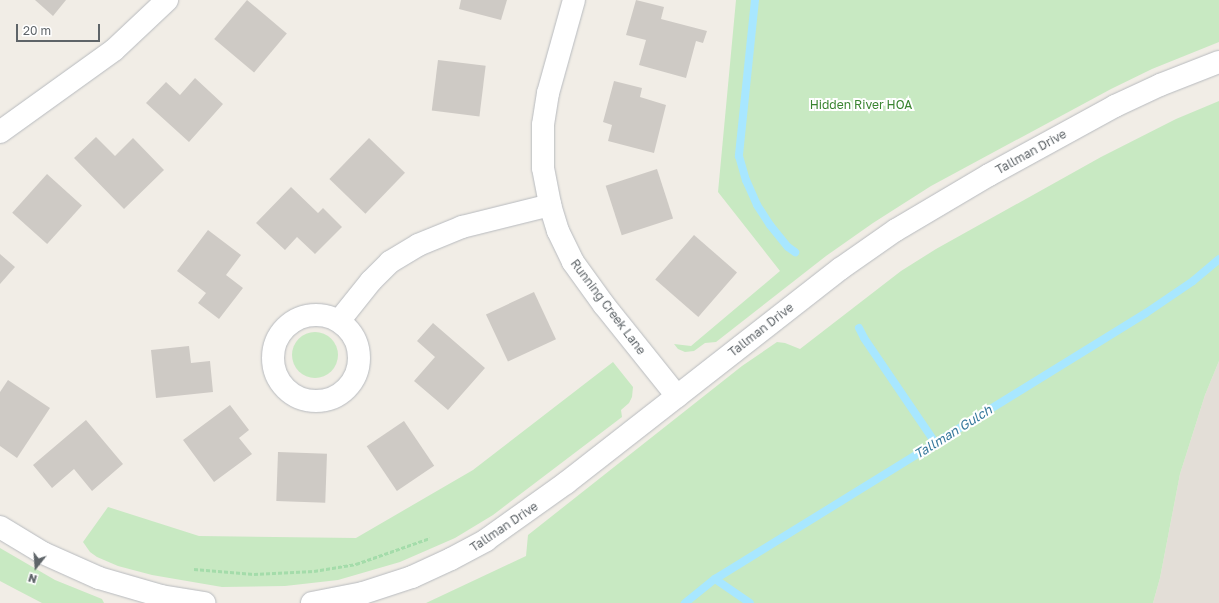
<!DOCTYPE html>
<html>
<head>
<meta charset="utf-8">
<style>
	body { margin:0 }
	#map { position:relative; width:1219px; height:603px; overflow:hidden; background:#f1ede6; font-family:"Golos Text",sans-serif }
	div>[style] { position:absolute }
	[style*='--x'] { left:calc(var(--x)*1px); top:calc(var(--y)*1px); width:calc(var(--w)*1px); rotate:calc(var(--a)*1deg) }
	.education>* { inset:0; background:#e3ded7 }
	.green>* { inset:0; background:#c8e9c2 }
	.round { border-radius:50% }
	.stream>* { height:8px; margin:-4px; padding:0 4px; transform-origin:4px; border-radius:4px; background:#a8e7ff }
	.building>* { inset:0; background:#cecac5; transform-origin:0 0 }
	.path>* { height:2.5px; margin-top:-1.25px; transform-origin:0; background:repeating-linear-gradient(90deg,#a4dcaa 0 4px,transparent 0 6px) }
	.roads { filter:drop-shadow(0 0 1px #b7babe) drop-shadow(0 0 1px #b7babe) }
	.minor>* { height:22px; margin:-11px; padding:0 11px; transform-origin:11px; border-radius:11px; background:#fff }
	.minor>.ring { margin:-11px; padding:0; box-sizing:content-box; background:none; border:22px solid #fff; border-radius:50% }
	span { translate:-50% -50%; white-space:nowrap; text-align:center; line-height:1.15; -webkit-text-stroke:4px #fff; paint-order:stroke }
	.park-label { font-size:12px; color:#398430 }
	.street-label { font-size:12px; color:#5e6468 }
	.water-label { font-size:13px; color:#36789c; font-style:italic }
	.north { position:absolute; left:16px; top:547px; width:40px; height:40px; -webkit-text-stroke:3px #fff; paint-order:stroke; rotate:197deg; font-size:11px; font-weight:700; line-height:16px; text-align:center; color:#5e6468 }
	.north::after { content:''; display:block; margin:auto; width:14px; height:18px; background:#5e6468; clip-path:polygon(50% 0,100% 100%,50% 72%,0 100%) }
	.scale { position:absolute; left:16px; top:24px; width:84px; height:18px; box-sizing:border-box; border:2px solid #5e6468; border-top:0; padding-left:5px; font-size:12px; line-height:14px; white-space:nowrap; color:#5e6468; -webkit-text-stroke:3px #fff; paint-order:stroke }
</style>
</head>
<body>
<div id="map">
	<div class="education">
		<div style="clip-path:polygon(1219px 361px,1219px 603px,1153px 603px,1160px 578px,1180px 474px,1205px 395px)"></div>
	</div>
	<div class="green">
		<div style="clip-path:polygon(736px 0,1219px 0,1219px 42px,1152px 69px,1111px 89px,931px 186px,873px 223px,826px 256px,716px 342px,705px 343px,694px 351px,685px 352px,678px 349px,674px 344px,691px 346px,780px 271px,718px 192px)"></div>
		<div style="clip-path:polygon(1219px 101px,1219px 361px,1205px 395px,1180px 474px,1160px 578px,1153px 603px,426px 603px,526px 556px,528px 535px,742px 366px,777px 342px,785px 343px,800px 349px,901px 271px,936px 249px,1101px 157px,1176px 119px)"></div>
		<div class="round" style="left:292px;top:332px;width:46px;height:46px"></div>
		<div style="clip-path:polygon(613px 362px,633px 387px,632px 397px,629px 403px,621px 410px,622px 417px,493px 515px,455px 538px,400px 562px,338px 580px,285px 586px,222px 587px,152px 575px,118px 566px,97px 557px,90px 552px,83px 542px,108px 507px,199px 536px,356px 538px,473px 470px)"></div>
		<div style="clip-path:polygon(0 548px,55px 580px,102px 599px,104px 603px,42px 603px,17px 590px,0 581px)"></div>
	</div>
	<div class="stream">
		<div style="--x:755;--y:0;--w:157;--a:95.9"></div>
		<div style="--x:739;--y:156;--w:25;--a:74"></div>
		<div style="--x:746;--y:180;--w:27;--a:66"></div>
		<div style="--x:757;--y:205;--w:24;--a:57"></div>
		<div style="--x:770;--y:225;--w:28;--a:51"></div>
		<div style="--x:788;--y:247;--w:9;--a:36"></div>
		<div style="--x:859;--y:328;--w:11;--a:63"></div>
		<div style="--x:864;--y:338;--w:128;--a:55.8"></div>
		<div style="--x:715;--y:579;--w:42;--a:34.4"></div>
		<div style="--x:685;--y:603;--w:38;--a:-39"></div>
		<div style="--x:715;--y:579;--w:506;--a:-31.68"></div>
		<div style="--x:1146;--y:313;--w:57;--a:-34.2"></div>
		<div style="--x:1193;--y:281;--w:34;--a:-40"></div>
	</div>
	<div class="building">
		<div style="clip-path:polygon(35px 0,66px 0,53px 16px)"></div>
		<div style="left:247px;top:0;width:52px;height:51px;rotate:40deg"></div>
		<div style="clip-path:polygon(461px 0,507px 0,501px 20px,459px 9px)"></div>
		<div style="clip-path:polygon(636px 0,664px 7px,661px 19px,707px 31px,703px 43px,696px 41px,686px 78px,639px 65px,646px 40px,626px 35px)"></div>
		<div style="left:438px;top:60px;width:48px;height:51px;rotate:7deg"></div>
		<div style="clip-path:polygon(195px 78px,223px 104px,189px 142px,146px 103px,166px 82px,180px 95px)"></div>
		<div style="clip-path:polygon(614px 81px,642px 88px,640px 97px,666px 105px,654px 153px,608px 141px,612px 125px,603px 122px)"></div>
		<div style="clip-path:polygon(96px 137px,115px 156px,133px 138px,164px 170px,124px 209px,74px 158px)"></div>
		<div style="left:369px;top:138px;width:50px;height:57px;rotate:44deg"></div>
		<div style="left:657px;top:169px;width:52px;height:54px;rotate:72deg"></div>
		<div style="left:47px;top:174px;width:47px;height:52px;rotate:42deg"></div>
		<div style="clip-path:polygon(291px 187px,318px 213px,323px 208px,342px 227px,315px 254px,297px 237px,285px 250px,256px 223px)"></div>
		<div style="clip-path:polygon(208px 230px,241px 255px,226px 275px,243px 288px,219px 319px,198px 303px,206px 293px,177px 271px)"></div>
		<div style="left:694px;top:235px;width:57px;height:59px;rotate:41deg"></div>
		<div style="clip-path:polygon(0 254px,15px 267px,0 284px)"></div>
		<div style="left:534px;top:292px;width:52px;height:53px;rotate:65deg"></div>
		<div style="clip-path:polygon(433px 323px,485px 368px,448px 410px,414px 381px,435px 357px,417px 341px)"></div>
		<div style="clip-path:polygon(189px 346px,191px 363px,210px 361px,213px 392px,156px 398px,151px 350px)"></div>
		<div style="clip-path:polygon(8px 380px,50px 408px,17px 458px,0 446px,0 392px)"></div>
		<div style="clip-path:polygon(230px 405px,249px 430px,239px 438px,252px 454px,214px 482px,183px 440px)"></div>
		<div style="clip-path:polygon(86px 420px,123px 464px,92px 491px,74px 469px,52px 488px,33px 465px)"></div>
		<div style="left:404px;top:421px;width:54px;height:45px;rotate:56deg"></div>
		<div style="left:278px;top:452px;width:49px;height:49px;rotate:2deg"></div>
	</div>
	<div class="path">
		<div style="--x:194;--y:569;--w:60;--a:4.8"></div>
		<div style="--x:254;--y:574;--w:60;--a:-2.9"></div>
		<div style="--x:314;--y:571;--w:43;--a:-9.5"></div>
		<div style="--x:356;--y:564;--w:78;--a:-19.4"></div>
	</div>
	<div class="roads">
		<div class="minor">
			<div style="--x:574;--y:0;--w:97;--a:105.6"></div>
			<div style="--x:548;--y:93;--w:32;--a:99"></div>
			<div style="--x:543;--y:125;--w:43;--a:90"></div>
			<div style="--x:543;--y:168;--w:38;--a:79"></div>
			<div style="--x:550;--y:205;--w:27;--a:73"></div>
			<div style="--x:558;--y:231;--w:34;--a:64"></div>
			<div style="--x:573;--y:262;--w:53;--a:54.2"></div>
			<div style="--x:604;--y:305;--w:117;--a:51.3"></div>
			<div style="--x:0;--y:132;--w:140;--a:-35.7"></div>
			<div style="--x:114;--y:50;--w:73;--a:-43.3"></div>
			<div class="ring" style="left:273px;top:315px;width:64px;height:64px"></div>
			<div style="--x:339;--y:321;--w:51;--a:-51.3"></div>
			<div style="--x:371;--y:281;--w:27;--a:-45"></div>
			<div style="--x:390;--y:262;--w:33;--a:-31"></div>
			<div style="--x:418;--y:245;--w:48;--a:-22.2"></div>
			<div style="--x:462;--y:227;--w:91;--a:-14"></div>
			<div style="--x:0;--y:527;--w:50;--a:31.2"></div>
			<div style="--x:43;--y:553;--w:61;--a:24.1"></div>
			<div style="--x:99;--y:578;--w:65;--a:16.2"></div>
			<div style="--x:161;--y:596;--w:44;--a:9.2"></div>
			<div style="--x:312;--y:603;--w:52;--a:-11.1"></div>
			<div style="--x:363;--y:593;--w:52;--a:-18.1"></div>
			<div style="--x:412;--y:577;--w:43;--a:-24.8"></div>
			<div style="--x:451;--y:559;--w:40;--a:-28"></div>
			<div style="--x:486;--y:540;--w:98;--a:-35.5"></div>
			<div style="--x:566;--y:483;--w:348;--a:-38"></div>
			<div style="--x:840;--y:269;--w:68;--a:-34.9"></div>
			<div style="--x:896;--y:230;--w:108;--a:-30.6"></div>
			<div style="--x:989;--y:175;--w:144;--a:-28.7"></div>
			<div style="--x:1115;--y:106;--w:50;--a:-25"></div>
			<div style="--x:1160;--y:85;--w:63;--a:-21.3"></div>
		</div>
	</div>
	<div class="park-label">
		<span style="left:861px;top:105px">Hidden River HOA</span>
	</div>
	<div class="street-label">
		<span style="left:1031px;top:152px;rotate:-29deg">Tallman Drive</span>
		<span style="left:608px;top:307px;rotate:53deg">Running Creek Lane</span>
		<span style="left:761px;top:330px;rotate:-38deg">Tallman Drive</span>
		<span style="left:504px;top:527px;rotate:-34deg">Tallman Drive</span>
	</div>
	<div class="water-label">
		<span style="left:953px;top:432px;rotate:-32deg">Tallman Gulch</span>
	</div>
	<div class="north">N</div>
	<div class="scale">20 m</div>
</div>
</body>
</html>
